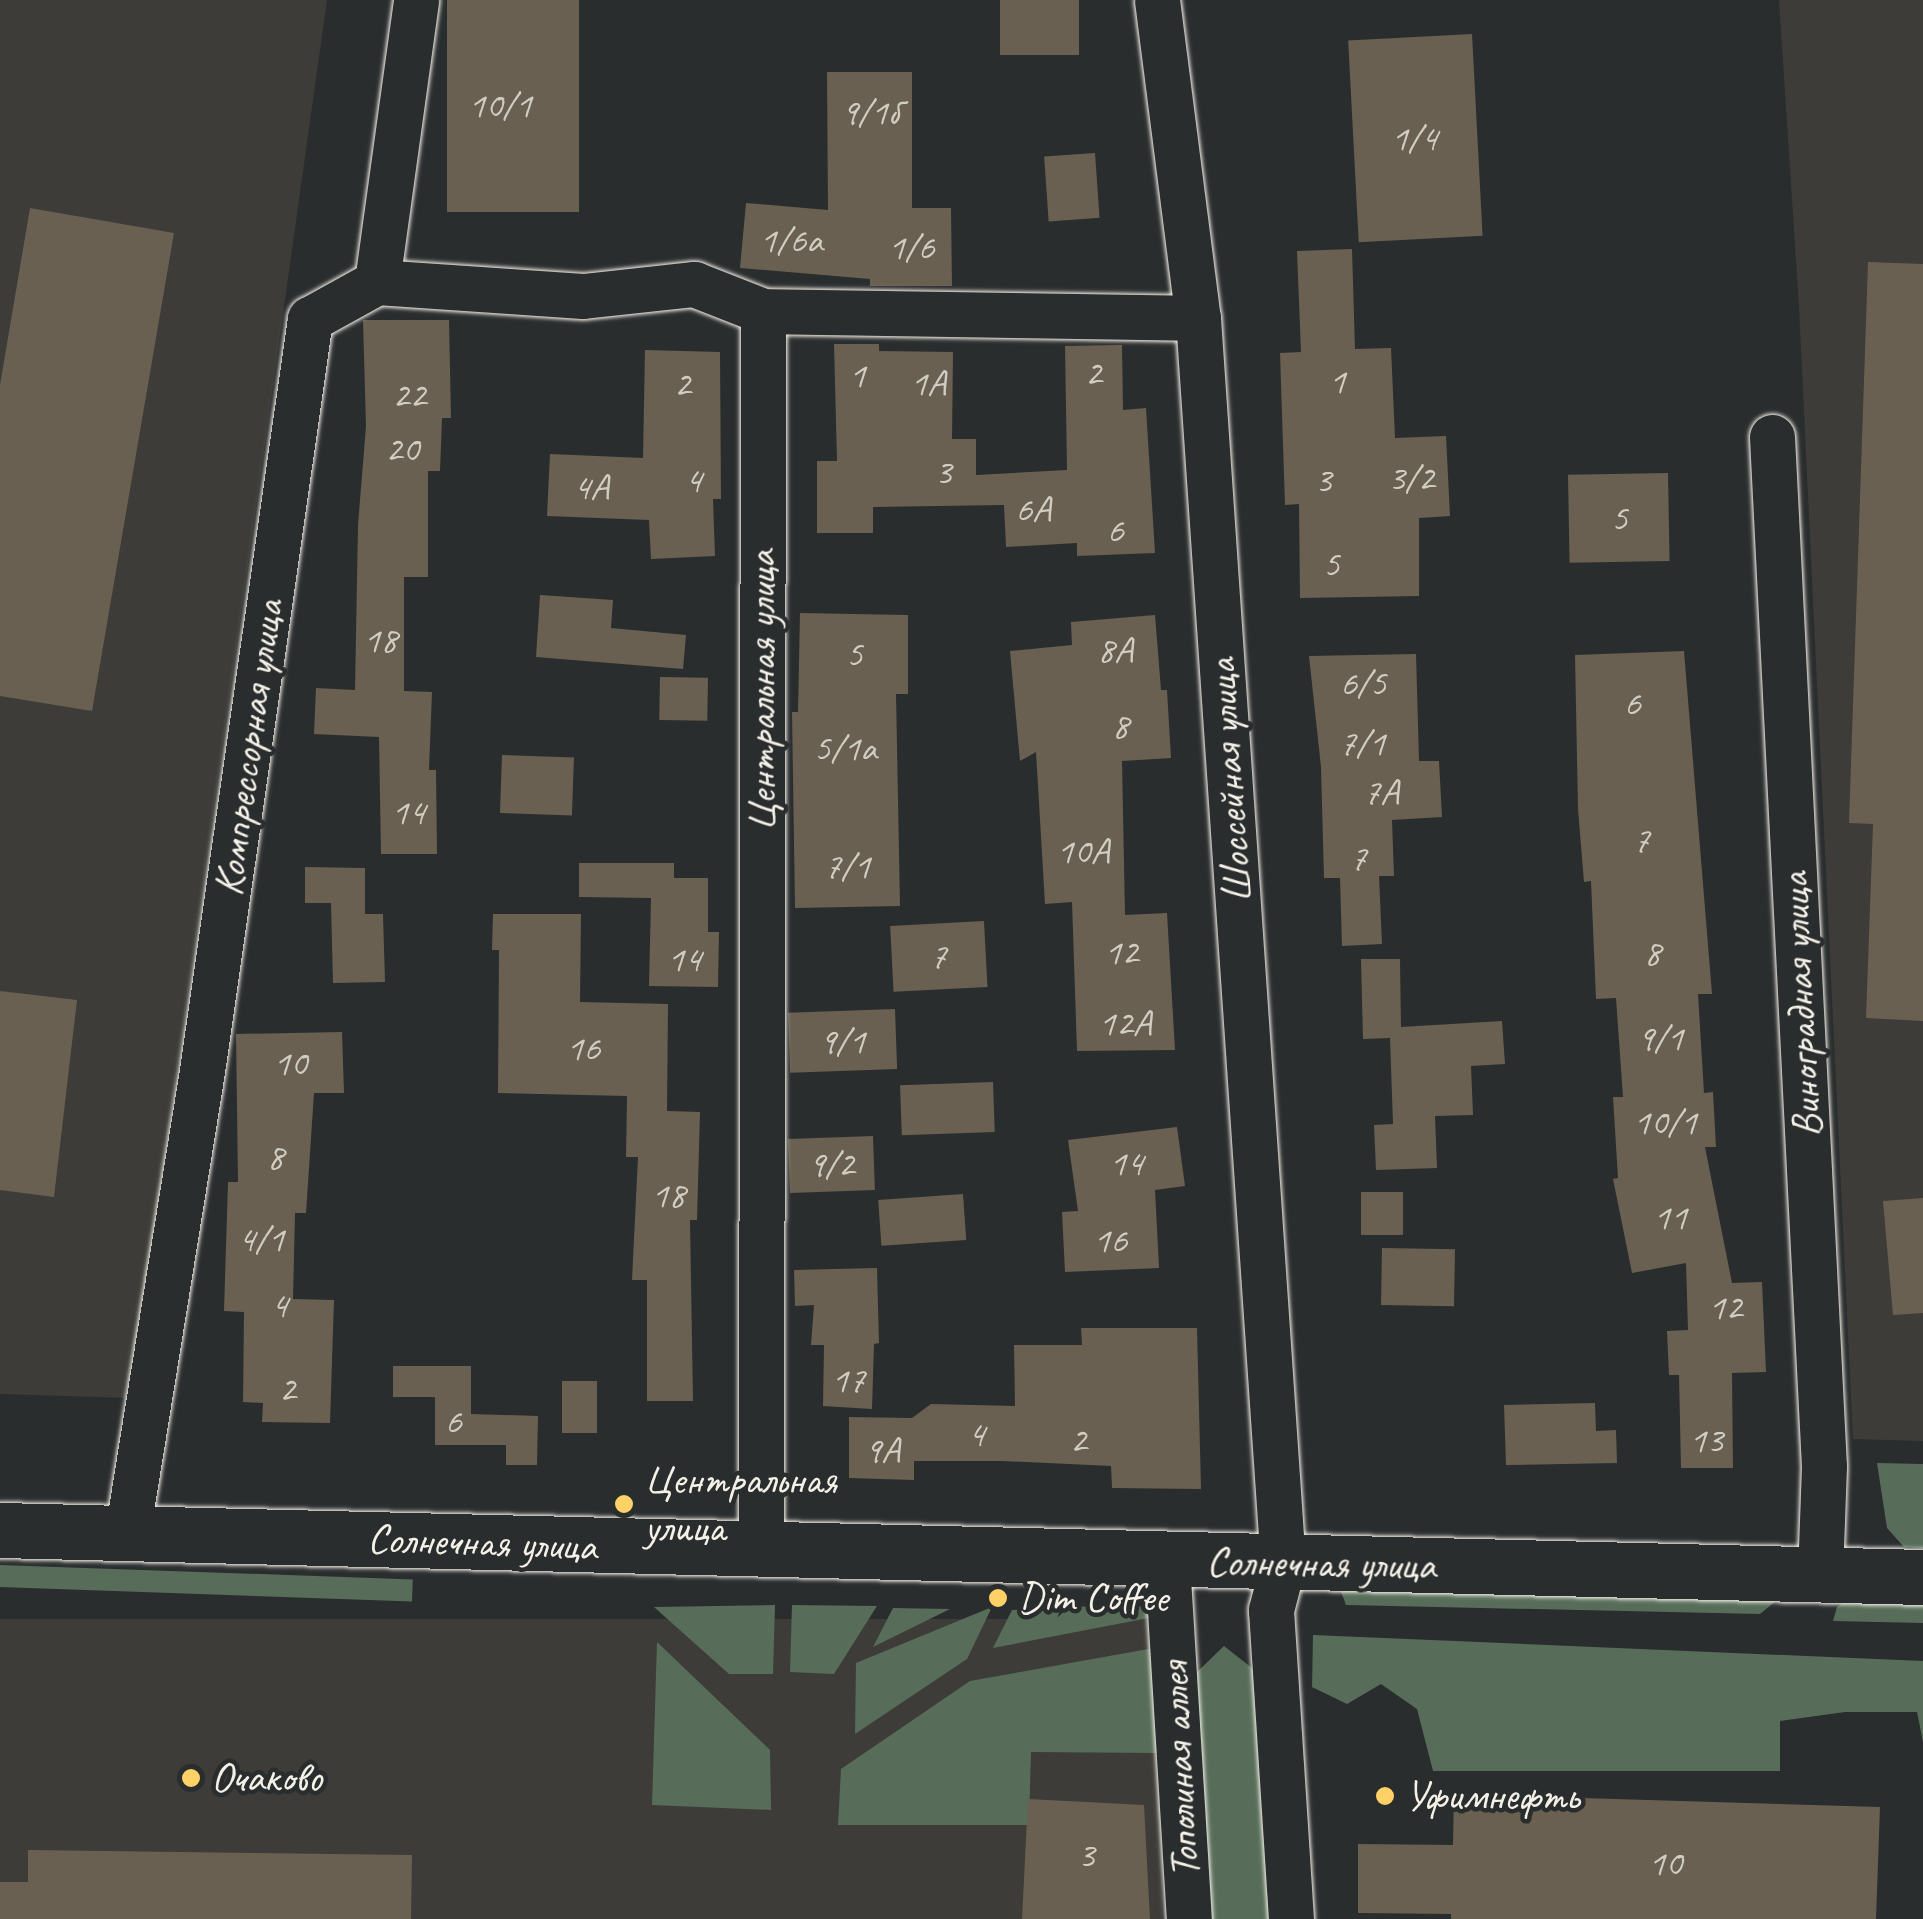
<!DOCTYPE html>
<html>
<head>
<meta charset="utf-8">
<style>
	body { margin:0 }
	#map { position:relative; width:1923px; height:1919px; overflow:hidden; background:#2a2d2e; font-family:Caveat,sans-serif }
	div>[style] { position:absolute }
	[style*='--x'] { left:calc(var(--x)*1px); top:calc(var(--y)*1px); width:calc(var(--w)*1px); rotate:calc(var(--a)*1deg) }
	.built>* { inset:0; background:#3d3c38; transform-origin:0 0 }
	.green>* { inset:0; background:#576d59; transform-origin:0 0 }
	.building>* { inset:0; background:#696051; transform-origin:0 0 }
	.roads { filter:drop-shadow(0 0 2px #f4f1e8) drop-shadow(0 0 2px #f4f1e8) }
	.minor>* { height:45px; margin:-22.5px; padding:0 22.5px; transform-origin:22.5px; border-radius:22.5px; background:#2a2d2e }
	.secondary>* { height:55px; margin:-27.5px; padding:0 27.5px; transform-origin:27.5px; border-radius:27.5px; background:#2a2d2e }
	.dots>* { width:28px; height:28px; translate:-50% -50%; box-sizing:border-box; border:5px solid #2a2d2e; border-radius:50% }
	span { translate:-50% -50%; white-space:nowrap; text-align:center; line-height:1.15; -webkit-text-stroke:9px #2a2d2e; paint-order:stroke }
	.number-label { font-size:38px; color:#d1cdc2 }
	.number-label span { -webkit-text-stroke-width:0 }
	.street-label { font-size:42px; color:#f4f1e8 }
	.poi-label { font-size:42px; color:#f4f1e8 }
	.left { translate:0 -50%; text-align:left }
</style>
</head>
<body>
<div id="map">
	<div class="built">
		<div style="clip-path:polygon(0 0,327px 0,131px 1398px,0 1394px)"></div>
		<div style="clip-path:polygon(1779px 0,1923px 0,1923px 1441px,1853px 1439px,1799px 307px)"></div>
		<div style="left:0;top:1619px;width:1162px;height:300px"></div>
	</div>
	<div class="green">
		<div style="clip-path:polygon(1877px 1463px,1923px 1464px,1923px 1548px,1904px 1547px,1887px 1528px)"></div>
		<div style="left:0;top:1565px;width:413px;height:22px;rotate:2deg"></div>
		<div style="clip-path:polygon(1340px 1589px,1777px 1600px,1760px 1614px,1346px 1605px)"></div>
		<div style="clip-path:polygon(1852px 1596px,1923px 1596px,1923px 1623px,1833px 1621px,1837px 1607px)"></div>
		<div style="clip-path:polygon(1137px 1604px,1154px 1617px,993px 1648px,1012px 1610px)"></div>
		<div style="clip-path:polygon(775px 1605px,773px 1674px,729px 1674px,654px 1607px)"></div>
		<div style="clip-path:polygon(792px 1605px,877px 1606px,834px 1674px,790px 1672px)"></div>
		<div style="clip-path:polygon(992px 1607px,967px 1659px,855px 1734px,856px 1663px)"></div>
		<div style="clip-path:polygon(893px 1608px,950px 1609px,873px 1647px)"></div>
		<div style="clip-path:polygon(1313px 1635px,1923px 1661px,1923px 1742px,1917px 1712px,1845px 1712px,1780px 1721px,1780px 1771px,1433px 1771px,1417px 1709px,1381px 1684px,1347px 1704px,1312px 1687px)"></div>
		<div style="clip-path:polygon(657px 1642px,770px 1750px,771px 1810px,652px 1805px)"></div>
		<div style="clip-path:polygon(1224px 1646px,1257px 1672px,1274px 1919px,1210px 1919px,1194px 1675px)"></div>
		<div style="clip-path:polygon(1154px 1648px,1157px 1753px,1031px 1752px,1029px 1825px,838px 1825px,841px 1769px,970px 1681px)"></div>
	</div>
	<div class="building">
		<div style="left:447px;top:0;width:132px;height:212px"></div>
		<div style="left:1000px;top:0;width:79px;height:55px"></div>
		<div style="left:1472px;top:34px;width:202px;height:124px;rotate:87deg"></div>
		<div style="clip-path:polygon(827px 72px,912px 72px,912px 208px,951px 208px,952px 286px,870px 286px,870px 279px,740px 268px,746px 203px,828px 210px)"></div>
		<div style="left:1095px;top:153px;width:65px;height:51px;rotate:86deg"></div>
		<div style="clip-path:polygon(30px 208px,174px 233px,92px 711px,0 696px,0 385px)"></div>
		<div style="clip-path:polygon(1352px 249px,1355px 349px,1391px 348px,1395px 438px,1446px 436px,1450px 516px,1419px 518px,1419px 596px,1300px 598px,1299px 504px,1285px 505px,1280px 353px,1301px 352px,1297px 251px)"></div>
		<div style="clip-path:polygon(1868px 262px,1923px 264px,1923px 1021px,1866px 1018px,1873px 824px,1849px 823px)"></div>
		<div style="clip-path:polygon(363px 320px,449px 320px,451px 418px,442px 418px,440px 471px,428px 471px,428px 577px,404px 577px,404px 691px,432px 692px,429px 770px,436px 770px,437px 854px,381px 854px,379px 737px,314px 734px,316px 688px,355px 690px,358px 525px,366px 426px)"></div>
		<div style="clip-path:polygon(834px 344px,879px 344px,879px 351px,953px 352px,952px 439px,976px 439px,976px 475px,1067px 470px,1065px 346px,1122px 345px,1123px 410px,1146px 408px,1155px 553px,1077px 556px,1077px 543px,1006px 547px,1004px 505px,873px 507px,873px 533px,817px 533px,817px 461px,837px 461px)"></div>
		<div style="clip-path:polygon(645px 350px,720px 352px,721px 499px,713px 499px,715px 556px,651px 559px,649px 520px,547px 516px,550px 454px,643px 458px)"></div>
		<div style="left:1668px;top:473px;width:88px;height:100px;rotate:89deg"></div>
		<div style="clip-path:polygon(540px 595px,613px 600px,611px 628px,686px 635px,683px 669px,536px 657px)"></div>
		<div style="clip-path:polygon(800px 613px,908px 615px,908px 694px,896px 694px,900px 906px,795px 908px,792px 712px,798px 712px)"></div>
		<div style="clip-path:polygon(1155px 615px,1161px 690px,1167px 690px,1171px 758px,1122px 761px,1125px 915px,1167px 913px,1175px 1050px,1077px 1051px,1072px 902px,1045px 904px,1036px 752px,1020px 761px,1010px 651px,1072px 645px,1071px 622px)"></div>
		<div style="clip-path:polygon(1684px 651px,1712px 994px,1698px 994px,1704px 1093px,1713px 1092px,1716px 1147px,1705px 1147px,1732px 1283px,1762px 1282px,1766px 1372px,1732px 1373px,1733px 1468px,1681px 1468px,1679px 1375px,1669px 1375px,1667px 1331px,1688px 1330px,1686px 1263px,1632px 1273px,1613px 1179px,1618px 1178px,1613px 1097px,1623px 1097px,1616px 998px,1596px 999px,1591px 881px,1584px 882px,1578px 809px,1575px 655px)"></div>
		<div style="clip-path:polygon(1416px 654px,1419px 761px,1439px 761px,1442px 817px,1392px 820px,1394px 876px,1379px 876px,1382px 944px,1342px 946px,1340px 878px,1324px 878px,1321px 767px,1309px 656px)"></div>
		<div style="left:660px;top:677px;width:48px;height:43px;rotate:1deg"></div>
		<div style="left:502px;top:755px;width:72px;height:58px;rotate:2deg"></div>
		<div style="clip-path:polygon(579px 863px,674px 863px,674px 878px,708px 878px,708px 932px,719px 932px,718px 987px,649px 986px,651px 898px,579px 897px)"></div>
		<div style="clip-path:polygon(305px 867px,365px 868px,365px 914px,383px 914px,385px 982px,333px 983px,331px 903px,305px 903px)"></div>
		<div style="clip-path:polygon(493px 914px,581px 914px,580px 1002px,668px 1004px,667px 1111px,700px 1112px,697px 1220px,690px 1220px,693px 1401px,647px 1401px,647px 1280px,632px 1280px,638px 1157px,626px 1157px,627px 1096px,498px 1093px,499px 950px,492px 950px)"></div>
		<div style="left:984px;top:921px;width:66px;height:94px;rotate:87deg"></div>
		<div style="clip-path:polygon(1361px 959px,1400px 959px,1401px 1027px,1502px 1021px,1505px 1064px,1471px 1066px,1473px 1115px,1435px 1116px,1437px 1168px,1376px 1170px,1374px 1125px,1393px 1124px,1390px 1038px,1363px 1039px)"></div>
		<div style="clip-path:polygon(0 991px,77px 1000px,54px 1197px,0 1190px)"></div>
		<div style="left:895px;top:1009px;width:60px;height:107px;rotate:88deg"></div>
		<div style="clip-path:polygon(342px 1032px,344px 1093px,314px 1093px,306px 1213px,295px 1213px,293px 1299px,334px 1300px,330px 1423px,262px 1422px,263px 1403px,243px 1402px,244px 1312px,224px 1311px,228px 1182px,238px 1182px,236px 1034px)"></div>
		<div style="left:993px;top:1082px;width:50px;height:93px;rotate:88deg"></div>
		<div style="clip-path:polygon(1177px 1127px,1185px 1186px,1155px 1190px,1159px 1268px,1065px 1272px,1062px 1212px,1078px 1211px,1068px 1140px)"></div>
		<div style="left:873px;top:1136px;width:54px;height:85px;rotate:88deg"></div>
		<div style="left:1361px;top:1192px;width:42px;height:43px"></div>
		<div style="left:963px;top:1194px;width:46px;height:85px;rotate:86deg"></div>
		<div style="clip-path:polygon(1923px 1198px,1923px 1313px,1893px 1315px,1883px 1201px)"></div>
		<div style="left:1382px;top:1248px;width:73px;height:57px;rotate:1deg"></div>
		<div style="clip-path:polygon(877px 1268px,879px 1343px,874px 1344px,872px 1409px,823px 1406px,824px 1345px,811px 1345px,814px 1305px,795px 1306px,794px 1270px)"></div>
		<div style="clip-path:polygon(1081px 1328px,1197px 1328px,1201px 1489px,1112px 1488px,1111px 1466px,1003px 1461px,914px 1461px,914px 1480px,849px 1478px,849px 1417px,912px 1418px,931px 1404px,1015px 1406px,1014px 1345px,1082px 1345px)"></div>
		<div style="clip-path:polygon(393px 1366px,471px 1366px,471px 1414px,538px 1416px,537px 1465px,506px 1465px,506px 1445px,435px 1445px,435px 1397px,393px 1397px)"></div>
		<div style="left:562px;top:1381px;width:35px;height:52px"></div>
		<div style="clip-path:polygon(1595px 1403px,1596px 1431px,1616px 1430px,1617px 1463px,1506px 1465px,1504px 1405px)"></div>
		<div style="clip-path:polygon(1454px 1794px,1880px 1807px,1876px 1919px,1451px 1919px,1451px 1914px,1358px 1913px,1358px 1844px,1453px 1845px)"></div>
		<div style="clip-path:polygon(1028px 1799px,1144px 1805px,1150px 1919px,1022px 1919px)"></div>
		<div style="clip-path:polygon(28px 1850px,412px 1855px,411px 1919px,0 1919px,0 1882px,28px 1882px)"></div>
	</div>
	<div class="roads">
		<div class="minor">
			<div style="--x:1157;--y:0;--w:321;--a:82.7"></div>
			<div style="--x:1198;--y:318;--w:1249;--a:86.1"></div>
			<div style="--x:1283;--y:1564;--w:48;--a:104.6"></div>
			<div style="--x:1271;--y:1610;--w:310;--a:86.3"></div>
			<div style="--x:377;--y:282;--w:206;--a:3.9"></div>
			<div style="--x:583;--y:296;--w:112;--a:-6.2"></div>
			<div style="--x:694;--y:284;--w:74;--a:21.4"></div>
			<div style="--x:763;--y:311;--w:435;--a:0.9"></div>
			<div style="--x:1772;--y:437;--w:1030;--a:87.11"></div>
			<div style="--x:1824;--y:1466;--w:107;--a:92.1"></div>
			<div style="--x:127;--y:1534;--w:469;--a:-80.8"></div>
			<div style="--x:202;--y:1071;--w:760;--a:-81.83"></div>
			<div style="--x:310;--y:319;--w:77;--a:-28.9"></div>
			<div style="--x:377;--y:282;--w:285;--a:-82.1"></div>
			<div style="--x:761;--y:1551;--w:1240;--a:-89.91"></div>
			<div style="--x:1167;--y:1561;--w:359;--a:86.5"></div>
		</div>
		<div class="secondary">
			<div style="--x:0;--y:1530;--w:1924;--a:1.4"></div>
		</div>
	</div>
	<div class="dots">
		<div style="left:624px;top:1504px;background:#ffd166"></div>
		<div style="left:998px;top:1598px;background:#ffd166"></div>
		<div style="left:191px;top:1778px;background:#ffd166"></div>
		<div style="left:1385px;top:1796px;background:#ffd166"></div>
	</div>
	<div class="number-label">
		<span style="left:500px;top:105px">10/1</span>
		<span style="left:870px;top:112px">9/1б</span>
		<span style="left:1414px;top:138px">1/4</span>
		<span style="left:791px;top:240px">1/6а</span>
		<span style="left:911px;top:247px">1/6</span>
		<span style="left:1093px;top:373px">2</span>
		<span style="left:857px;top:375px">1</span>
		<span style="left:1337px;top:381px">1</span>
		<span style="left:928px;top:383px">1А</span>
		<span style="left:682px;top:384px">2</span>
		<span style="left:409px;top:395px">22</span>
		<span style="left:402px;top:449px">20</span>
		<span style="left:943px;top:472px">3</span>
		<span style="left:1411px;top:478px">3/2</span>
		<span style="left:693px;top:480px">4</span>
		<span style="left:1323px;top:480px">3</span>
		<span style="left:591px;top:487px">4А</span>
		<span style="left:1033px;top:509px">6А</span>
		<span style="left:1619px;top:518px">5</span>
		<span style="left:1115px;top:530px">6</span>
		<span style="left:1331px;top:564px">5</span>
		<span style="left:380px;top:640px">18</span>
		<span style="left:1115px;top:650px">8А</span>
		<span style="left:854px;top:654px">5</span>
		<span style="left:1363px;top:683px">6/5</span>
		<span style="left:1632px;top:703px">6</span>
		<span style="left:1120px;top:726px">8</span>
		<span style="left:1362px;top:743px">7/1</span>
		<span style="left:845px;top:748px">5/1а</span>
		<span style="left:1381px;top:792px">7А</span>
		<span style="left:408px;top:812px">14</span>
		<span style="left:1641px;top:840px">7</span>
		<span style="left:1083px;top:851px">10А</span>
		<span style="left:1358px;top:858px">7</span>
		<span style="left:847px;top:866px">7/1</span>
		<span style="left:1121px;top:952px">12</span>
		<span style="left:1652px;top:953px">8</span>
		<span style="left:938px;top:956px">7</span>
		<span style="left:684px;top:959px">14</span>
		<span style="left:1125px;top:1023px">12А</span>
		<span style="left:1660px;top:1038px">9/1</span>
		<span style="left:842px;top:1041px">9/1</span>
		<span style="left:583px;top:1048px">16</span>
		<span style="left:290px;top:1063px">10</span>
		<span style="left:1665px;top:1122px">10/1</span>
		<span style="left:275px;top:1157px">8</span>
		<span style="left:1126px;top:1163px">14</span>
		<span style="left:831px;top:1164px">9/2</span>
		<span style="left:668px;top:1195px">18</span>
		<span style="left:1670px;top:1217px">11</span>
		<span style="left:261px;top:1239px">4/1</span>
		<span style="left:1110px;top:1240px">16</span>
		<span style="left:279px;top:1305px">4</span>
		<span style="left:1725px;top:1307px">12</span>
		<span style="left:848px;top:1380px">17</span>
		<span style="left:287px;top:1389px">2</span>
		<span style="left:453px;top:1421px">6</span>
		<span style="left:976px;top:1434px">4</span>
		<span style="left:1078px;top:1440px">2</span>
		<span style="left:1706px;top:1440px">13</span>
		<span style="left:882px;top:1450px">9А</span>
		<span style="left:1086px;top:1855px">3</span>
		<span style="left:1665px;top:1863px">10</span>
	</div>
	<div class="street-label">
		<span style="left:762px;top:691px;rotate:-90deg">Центральная улица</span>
		<span style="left:249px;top:748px;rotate:-82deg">Компрессорная улица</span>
		<span style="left:1230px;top:781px;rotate:-94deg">Шоссейная улица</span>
		<span style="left:1801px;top:1005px;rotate:-93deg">Виноградная улица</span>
		<span style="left:482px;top:1543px;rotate:2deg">Солнечная улица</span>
		<span style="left:1321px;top:1564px;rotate:1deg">Солнечная улица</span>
		<span style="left:1180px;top:1770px;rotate:-93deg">Тополиная аллея</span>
	</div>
	<div class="poi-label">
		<span class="left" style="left:644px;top:1504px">Центральная<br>улица</span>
		<span class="left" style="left:1018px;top:1598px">Dim Coffee</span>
		<span class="left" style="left:211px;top:1778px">Очаково</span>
		<span class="left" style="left:1405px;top:1796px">Уфимнефть</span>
	</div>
</div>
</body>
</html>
